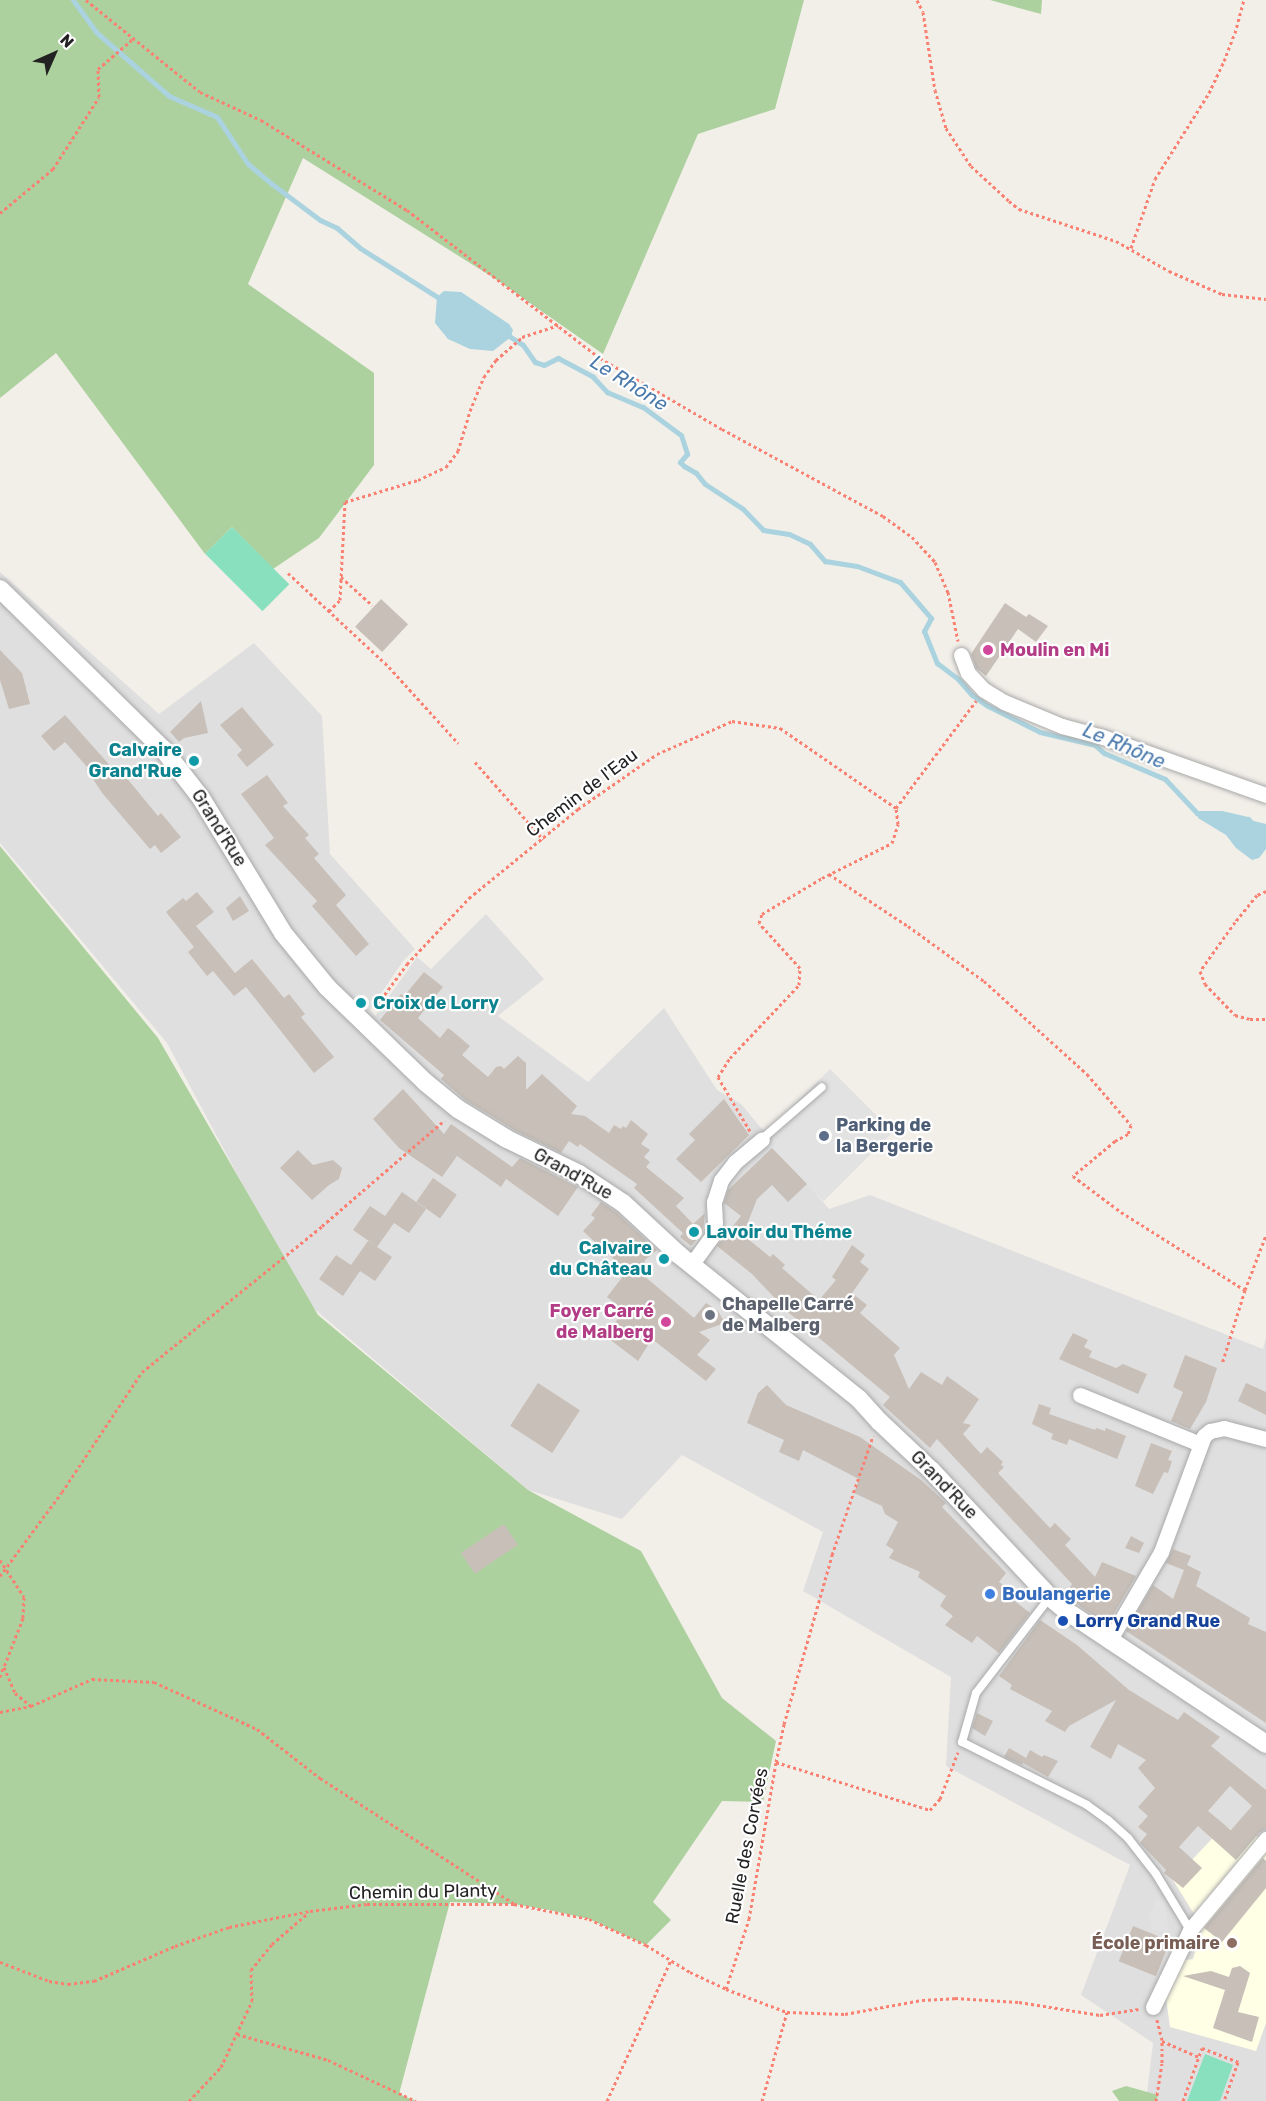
<!DOCTYPE html>
<html>
<head>
<meta charset="utf-8">
<style>
	body { margin:0 }
	#map { position:relative; width:1266px; height:2101px; overflow:hidden; background:#f2efe9; font-family:Rubik,sans-serif }
	div>[style] { position:absolute }
	[style*='--x'] { left:calc(var(--x)*1px); top:calc(var(--y)*1px); width:calc(var(--w)*1px); rotate:calc(var(--a)*1deg) }
	.residential>* { inset:0; background:#e0dfdf }
	.education>* { inset:0; background:#ffffe5 }
	.forest>* { inset:0; background:#add19e }
	.pitch>* { inset:0; background:#88e0be; transform-origin:0 0 }
	.parking>* { inset:0; background:#e2e2e2; transform-origin:0 0 }
	.water>* { inset:0; background:#aad3df }
	.stream>* { height:5px; margin:-2.5px; padding:0 2.5px; transform-origin:2.5px; border-radius:2.5px; background:#aad3df }
	.building>* { inset:0; background:#c7bfb8; transform-origin:0 0 }
	.path>* { height:3px; margin-top:-1.5px; transform-origin:0; background:repeating-linear-gradient(90deg,#fa8072 0 3px,transparent 0 6px) }
	.roads { filter:drop-shadow(0 0 2px #a9a9a9) drop-shadow(0 0 2px #a9a9a9) }
	.service>* { height:8px; margin:-4px; padding:0 4px; transform-origin:4px; border-radius:4px; background:#fff }
	.minor>* { height:15px; margin:-7.5px; padding:0 7.5px; transform-origin:7.5px; border-radius:7.5px; background:#fff }
	.tertiary>* { height:18px; margin:-9px; padding:0 9px; transform-origin:9px; border-radius:9px; background:#fff }
	.dots>* { width:16px; height:16px; translate:-50% -50%; box-sizing:border-box; border:3px solid #fff; border-radius:50% }
	span { translate:-50% -50%; white-space:nowrap; text-align:center; line-height:1.15; -webkit-text-stroke:4.5px #fff; paint-order:stroke }
	.hotel-label { font-size:18px; color:#b23c85; font-weight:700 }
	.left { translate:0 -50%; text-align:left }
	.right { translate:-100% -50%; text-align:right }
	.culture-label { font-size:18px; color:#0d838f; font-weight:700 }
	.street-label { font-size:18px; color:#222 }
	.service-label { font-size:18px; color:#4e5e75; font-weight:700 }
	.worship-label { font-size:18px; color:#5b616d; font-weight:700 }
	.shop-label { font-size:18px; color:#366cbe; font-weight:700 }
	.transit-label { font-size:18px; color:#164399; font-weight:700 }
	.education-label { font-size:18px; color:#785e54; font-weight:700 }
	.water-label { font-size:20px; color:#4a7aab; font-style:italic }
	.north { position:absolute; left:24px; top:24px; width:60px; height:60px; -webkit-text-stroke:4px #fff; paint-order:stroke; rotate:45deg; font-size:16px; font-weight:700; line-height:24px; text-align:center; color:#222 }
	.north::after { content:''; display:block; margin:auto; width:21px; height:27px; background:#222; clip-path:polygon(50% 0,100% 100%,50% 72%,0 100%) }
</style>
</head>
<body>
<div id="map">
	<div class="residential">
		<div style="clip-path:polygon(0 572px,159px 714px,254px 643px,322px 716px,330px 854px,415px 949px,403px 961px,370px 1010px,375px 1016px,417px 957px,431px 969px,486px 914px,544px 979px,498px 1016px,588px 1082px,664px 1008px,717px 1090px,741px 1104px,829px 1209px,870px 1195px,1263px 1349px,1266px 1338px,1266px 2101px,1146px 2101px,1153px 2043px,1081px 1995px,1130px 1865px,946px 1766px,951px 1677px,803px 1591px,823px 1532px,682px 1455px,622px 1519px,528px 1490px,305px 1301px,167px 1043px,0 843px)"></div>
	</div>
	<div class="education">
		<div style="clip-path:polygon(1240px 1821px,1266px 1845px,1266px 2023px,1256px 2051px,1170px 2027px,1166px 1998px,1179px 1961px,1193px 1959px,1202px 1927px,1173px 1880px,1225px 1825px,1232px 1830px)"></div>
	</div>
	<div class="forest">
		<div style="clip-path:polygon(0 0,804px 0,775px 109px,698px 134px,603px 354px,497px 280px,303px 158px,248px 284px,374px 373px,374px 465px,319px 538px,273px 569px,232px 527px,205px 554px,56px 353px,0 398px)"></div>
		<div style="clip-path:polygon(990px 0,1042px 0,1041px 14px)"></div>
		<div style="clip-path:polygon(0 846px,158px 1038px,318px 1315px,528px 1490px,641px 1551px,722px 1698px,776px 1741px,763px 1802px,722px 1801px,653px 1902px,671px 1920px,646px 1945px,589px 1919px,549px 1910px,514px 1904px,450px 1902px,399px 2094px,416px 2101px,0 2101px)"></div>
		<div style="clip-path:polygon(1126px 2086px,1158px 2095px,1156px 2101px,1119px 2101px,1112px 2091px)"></div>
	</div>
	<div class="pitch">
		<div style="left:232px;top:527px;width:81px;height:38px;rotate:45deg"></div>
		<div style="clip-path:polygon(1205px 2054px,1233px 2065px,1220px 2101px,1187px 2101px)"></div>
	</div>
	<div class="parking">
		<div style="left:830px;top:1069px;width:89px;height:98px;rotate:45deg"></div>
		<div style="clip-path:polygon(1166px 1899px,1168px 1931px,1152px 1930px,1149px 1916px,1156px 1900px)"></div>
	</div>
	<div class="water">
		<div style="clip-path:polygon(444px 291px,461px 292px,509px 324px,513px 330px,511px 337px,493px 351px,470px 349px,448px 339px,435px 323px,437px 297px)"></div>
		<div style="clip-path:polygon(1197px 813px,1221px 813px,1266px 824px,1266px 849px,1259px 858px,1252px 860px,1236px 848px,1226px 835px,1198px 818px)"></div>
	</div>
	<div class="stream">
		<div style="--x:73;--y:0;--w:39;--a:54"></div>
		<div style="--x:96;--y:32;--w:97;--a:41.2"></div>
		<div style="--x:169;--y:96;--w:52;--a:23.6"></div>
		<div style="--x:217;--y:117;--w:56;--a:56.6"></div>
		<div style="--x:248;--y:164;--w:31;--a:40"></div>
		<div style="--x:272;--y:184;--w:60;--a:36.9"></div>
		<div style="--x:320;--y:220;--w:19;--a:25"></div>
		<div style="--x:337;--y:228;--w:30;--a:41"></div>
		<div style="--x:360;--y:248;--w:97;--a:32.4"></div>
		<div style="--x:506;--y:334;--w:20;--a:33"></div>
		<div style="--x:523;--y:345;--w:21;--a:55"></div>
		<div style="--x:535;--y:362;--w:9;--a:18"></div>
		<div style="--x:544;--y:365;--w:16;--a:-27"></div>
		<div style="--x:558;--y:358;--w:40;--a:28"></div>
		<div style="--x:593;--y:377;--w:21;--a:47"></div>
		<div style="--x:607;--y:392;--w:39;--a:23"></div>
		<div style="--x:643;--y:407;--w:47;--a:36.4"></div>
		<div style="--x:681;--y:435;--w:20;--a:72"></div>
		<div style="--x:687;--y:454;--w:11;--a:131"></div>
		<div style="--x:680;--y:462;--w:6;--a:45"></div>
		<div style="--x:684;--y:466;--w:14;--a:30"></div>
		<div style="--x:696;--y:473;--w:14;--a:51"></div>
		<div style="--x:705;--y:484;--w:45;--a:33.3"></div>
		<div style="--x:743;--y:509;--w:29;--a:46"></div>
		<div style="--x:763;--y:530;--w:26;--a:9"></div>
		<div style="--x:789;--y:534;--w:23;--a:25"></div>
		<div style="--x:810;--y:544;--w:23;--a:49"></div>
		<div style="--x:825;--y:561;--w:32;--a:9"></div>
		<div style="--x:857;--y:566;--w:46;--a:20.4"></div>
		<div style="--x:900;--y:582;--w:48;--a:49.3"></div>
		<div style="--x:931;--y:618;--w:15;--a:118"></div>
		<div style="--x:924;--y:631;--w:35;--a:68"></div>
		<div style="--x:937;--y:663;--w:26;--a:37"></div>
		<div style="--x:958;--y:679;--w:21;--a:49"></div>
		<div style="--x:972;--y:695;--w:19;--a:35"></div>
		<div style="--x:988;--y:706;--w:58;--a:26.6"></div>
		<div style="--x:1040;--y:732;--w:57;--a:13.3"></div>
		<div style="--x:1095;--y:745;--w:12;--a:42"></div>
		<div style="--x:1104;--y:753;--w:66;--a:23.1"></div>
		<div style="--x:1165;--y:779;--w:47;--a:46.7"></div>
		<div style="--x:1197;--y:813;--w:24;--a:0"></div>
		<div style="--x:1221;--y:813;--w:28;--a:13"></div>
		<div style="--x:1248;--y:819;--w:6;--a:45"></div>
	</div>
	<div class="building">
		<div style="left:381px;top:599px;width:37px;height:38px;rotate:43deg"></div>
		<div style="clip-path:polygon(1005px 603px,1026px 617px,1029px 614px,1048px 626px,1036px 642px,1018px 629px,986px 676px,976px 668px,971px 654px)"></div>
		<div style="clip-path:polygon(0 650px,22px 673px,30px 704px,9px 709px,0 680px)"></div>
		<div style="clip-path:polygon(201px 701px,208px 733px,184px 738px,179px 742px,170px 732px)"></div>
		<div style="clip-path:polygon(242px 707px,274px 745px,247px 767px,237px 755px,242px 750px,220px 725px)"></div>
		<div style="clip-path:polygon(65px 715px,122px 779px,125px 776px,158px 816px,161px 813px,181px 837px,161px 853px,155px 845px,150px 849px,125px 820px,103px 794px,86px 769px,88px 768px,65px 742px,54px 751px,41px 736px)"></div>
		<div style="clip-path:polygon(267px 775px,288px 803px,283px 806px,309px 835px,305px 838px,319px 854px,314px 858px,346px 895px,336px 905px,369px 944px,356px 956px,312px 906px,317px 901px,265px 845px,274px 838px,241px 794px)"></div>
		<div style="clip-path:polygon(197px 892px,214px 912px,196px 926px,235px 973px,252px 959px,284px 998px,289px 994px,305px 1014px,301px 1017px,334px 1057px,314px 1073px,246px 987px,234px 996px,213px 971px,207px 976px,188px 952px,194px 947px,166px 912px,183px 898px,186px 901px)"></div>
		<div style="clip-path:polygon(240px 896px,249px 911px,233px 921px,226px 908px)"></div>
		<div style="clip-path:polygon(424px 972px,443px 987px,418px 1018px,440px 1038px,448px 1028px,451px 1030px,470px 1046px,462px 1055px,488px 1077px,496px 1067px,501px 1066px,504px 1069px,518px 1056px,526px 1063px,526px 1090px,542px 1074px,577px 1106px,571px 1114px,585px 1116px,609px 1133px,614px 1125px,621px 1129px,623px 1126px,626px 1128px,631px 1120px,648px 1134px,641px 1144px,650px 1150px,644px 1157px,650px 1162px,646px 1167px,684px 1198px,676px 1206px,693px 1224px,705px 1213px,703px 1232px,691px 1246px,680px 1237px,683px 1233px,634px 1188px,637px 1184px,580px 1144px,578px 1147px,569px 1141px,561px 1153px,516px 1131px,465px 1100px,441px 1079px,444px 1075px,380px 1020px,401px 994px,404px 996px)"></div>
		<div style="clip-path:polygon(403px 1089px,444px 1134px,451px 1124px,512px 1167px,520px 1158px,578px 1187px,558px 1216px,506px 1179px,501px 1187px,457px 1156px,442px 1177px,399px 1148px,373px 1119px)"></div>
		<div style="clip-path:polygon(724px 1099px,749px 1135px,701px 1182px,676px 1159px,695px 1140px,689px 1134px)"></div>
		<div style="clip-path:polygon(772px 1148px,807px 1184px,788px 1202px,772px 1185px,757px 1199px,743px 1235px,770px 1257px,773px 1254px,785px 1265px,782px 1268px,819px 1300px,836px 1280px,832px 1277px,852px 1245px,865px 1255px,860px 1262px,869px 1269px,852px 1293px,867px 1305px,860px 1313px,900px 1348px,894px 1355px,909px 1389px,921px 1372px,942px 1385px,947px 1376px,979px 1399px,963px 1423px,971px 1425px,963px 1434px,981px 1454px,987px 1447px,1003px 1462px,1001px 1465px,1004px 1467px,998px 1473px,1050px 1528px,1055px 1523px,1071px 1539px,1065px 1545px,1095px 1577px,1102px 1562px,1136px 1576px,1107px 1625px,1066px 1596px,1072px 1584px,937px 1439px,930px 1448px,883px 1405px,890px 1397px,789px 1313px,752px 1274px,717px 1246px,741px 1216px,724px 1203px,728px 1190px)"></div>
		<div style="clip-path:polygon(298px 1150px,313px 1165px,333px 1160px,342px 1168px,339px 1179px,329px 1185px,312px 1200px,280px 1168px)"></div>
		<div style="left:433px;top:1178px;width:29px;height:29px;rotate:35deg"></div>
		<div style="clip-path:polygon(402px 1192px,426px 1209px,409px 1233px,394px 1223px,377px 1247px,392px 1257px,375px 1281px,360px 1271px,343px 1296px,319px 1279px,336px 1255px,351px 1265px,368px 1241px,376px 1246px,353px 1230px,370px 1206px,385px 1216px)"></div>
		<div style="clip-path:polygon(601px 1202px,616px 1212px,657px 1250px,645px 1260px,643px 1275px,694px 1318px,706px 1303px,718px 1311px,725px 1323px,699px 1332px,710px 1340px,697px 1355px,716px 1369px,706px 1381px,652px 1339px,638px 1361px,604px 1335px,625px 1311px,607px 1297px,627px 1271px,583px 1231px,595px 1218px,591px 1215px)"></div>
		<div style="clip-path:polygon(1073px 1333px,1088px 1340px,1084px 1347px,1092px 1351px,1089px 1357px,1116px 1368px,1123px 1364px,1147px 1374px,1138px 1394px,1059px 1359px)"></div>
		<div style="clip-path:polygon(1185px 1355px,1217px 1368px,1206px 1402px,1190px 1429px,1171px 1421px,1183px 1392px,1173px 1387px)"></div>
		<div style="left:538px;top:1383px;width:50px;height:51px;rotate:33deg"></div>
		<div style="clip-path:polygon(1246px 1383px,1266px 1392px,1266px 1415px,1238px 1401px)"></div>
		<div style="clip-path:polygon(767px 1385px,786px 1405px,860px 1437px,921px 1480px,946px 1503px,942px 1507px,1006px 1573px,999px 1582px,1010px 1590px,1007px 1595px,1030px 1613px,999px 1653px,977px 1636px,972px 1643px,945px 1625px,953px 1616px,940px 1606px,946px 1596px,918px 1577px,920px 1572px,889px 1558px,894px 1550px,886px 1545px,898px 1522px,885px 1514px,882px 1506px,854px 1493px,859px 1479px,803px 1450px,799px 1461px,779px 1452px,784px 1440px,747px 1423px,758px 1393px)"></div>
		<div style="clip-path:polygon(1039px 1404px,1051px 1408px,1049px 1414px,1095px 1430px,1096px 1428px,1105px 1431px,1106px 1428px,1126px 1436px,1117px 1459px,1069px 1439px,1067px 1445px,1051px 1439px,1053px 1434px,1032px 1424px)"></div>
		<div style="clip-path:polygon(1151px 1443px,1172px 1451px,1168px 1460px,1172px 1461px,1168px 1473px,1164px 1472px,1153px 1494px,1135px 1486px)"></div>
		<div style="left:504px;top:1524px;width:25px;height:52px;rotate:56deg"></div>
		<div style="clip-path:polygon(1131px 1536px,1144px 1543px,1139px 1553px,1125px 1548px)"></div>
		<div style="clip-path:polygon(1173px 1549px,1191px 1556px,1187px 1565px,1201px 1572px,1196px 1586px,1250px 1618px,1248px 1624px,1266px 1632px,1266px 1723px,1126px 1631px,1153px 1585px,1173px 1599px,1184px 1570px,1166px 1563px)"></div>
		<div style="clip-path:polygon(evenodd,1040px 1620px,1077px 1645px,1129px 1690px,1178px 1720px,1184px 1712px,1220px 1737px,1211px 1746px,1266px 1790px,1266px 1829px,1259px 1833px,1236px 1860px,1198px 1826px,1179px 1847px,1202px 1868px,1183px 1888px,1164px 1873px,1166px 1870px,1140px 1843px,1147px 1834px,1138px 1827px,1148px 1816px,1138px 1807px,1155px 1788px,1138px 1768px,1146px 1760px,1118px 1744px,1111px 1759px,1090px 1747px,1116px 1700px,1069px 1726px,1065px 1732px,1045px 1721px,1052px 1711px,1010px 1689px,1012px 1685px,999px 1676px,1040px 1620px,1230px 1786px,1252px 1806px,1231px 1830px,1208px 1811px,1230px 1786px)"></div>
		<div style="clip-path:polygon(977px 1713px,993px 1721px,985px 1736px,972px 1728px)"></div>
		<div style="clip-path:polygon(1009px 1748px,1026px 1758px,1030px 1750px,1042px 1757px,1044px 1755px,1058px 1761px,1048px 1777px,1023px 1763px,1022px 1765px,1004px 1757px)"></div>
		<div style="clip-path:polygon(1263px 1858px,1266px 1861px,1266px 1888px,1222px 1942px,1204px 1928px)"></div>
		<div style="left:1133px;top:1926px;width:40px;height:38px;rotate:22deg"></div>
		<div style="clip-path:polygon(1240px 1966px,1250px 1973px,1238px 2012px,1259px 2017px,1252px 2042px,1213px 2028px,1225px 1990px,1183px 1976px,1211px 1971px,1229px 1977px,1232px 1968px)"></div>
	</div>
	<div class="path">
		<div style="--x:86;--y:0;--w:146;--a:38.9"></div>
		<div style="--x:200;--y:92;--w:67;--a:24.7"></div>
		<div style="--x:261;--y:120;--w:172;--a:31.7"></div>
		<div style="--x:407;--y:210;--w:243;--a:37.5"></div>
		<div style="--x:600;--y:358;--w:141;--a:30.2"></div>
		<div style="--x:722;--y:429;--w:183;--a:28.4"></div>
		<div style="--x:883;--y:516;--w:36;--a:36"></div>
		<div style="--x:912;--y:537;--w:34;--a:47"></div>
		<div style="--x:935;--y:562;--w:33;--a:67"></div>
		<div style="--x:948;--y:592;--w:50;--a:78.5"></div>
		<div style="--x:917;--y:0;--w:13;--a:63"></div>
		<div style="--x:923;--y:12;--w:79;--a:81.3"></div>
		<div style="--x:935;--y:90;--w:40;--a:74"></div>
		<div style="--x:946;--y:128;--w:45;--a:56.7"></div>
		<div style="--x:971;--y:166;--w:52;--a:42.6"></div>
		<div style="--x:1009;--y:201;--w:13;--a:39"></div>
		<div style="--x:1019;--y:209;--w:102;--a:18.3"></div>
		<div style="--x:1116;--y:241;--w:61;--a:29.5"></div>
		<div style="--x:1169;--y:271;--w:58;--a:23.5"></div>
		<div style="--x:1222;--y:294;--w:44;--a:6.5"></div>
		<div style="--x:0;--y:213;--w:69;--a:-39.7"></div>
		<div style="--x:53;--y:169;--w:85;--a:-57.4"></div>
		<div style="--x:99;--y:97;--w:28;--a:-92"></div>
		<div style="--x:98;--y:69;--w:48;--a:-40.7"></div>
		<div style="--x:1131;--y:248;--w:73;--a:-70.8"></div>
		<div style="--x:1155;--y:179;--w:102;--a:-57.9"></div>
		<div style="--x:1209;--y:93;--w:35;--a:-65"></div>
		<div style="--x:1224;--y:61;--w:30;--a:-69"></div>
		<div style="--x:1235;--y:33;--w:34;--a:-75"></div>
		<div style="--x:288;--y:573;--w:138;--a:42.9"></div>
		<div style="--x:389;--y:667;--w:103;--a:47.8"></div>
		<div style="--x:341;--y:577;--w:42;--a:42.1"></div>
		<div style="--x:329;--y:611;--w:16;--a:-45"></div>
		<div style="--x:340;--y:600;--w:98;--a:-87.1"></div>
		<div style="--x:345;--y:502;--w:76;--a:-16.8"></div>
		<div style="--x:418;--y:480;--w:31;--a:-25"></div>
		<div style="--x:446;--y:467;--w:20;--a:-53"></div>
		<div style="--x:458;--y:451;--w:42;--a:-73.3"></div>
		<div style="--x:470;--y:411;--w:37;--a:-68"></div>
		<div style="--x:484;--y:377;--w:21;--a:-55"></div>
		<div style="--x:496;--y:360;--w:35;--a:-41"></div>
		<div style="--x:522;--y:337;--w:38;--a:-18"></div>
		<div style="--x:475;--y:762;--w:103;--a:48.6"></div>
		<div style="--x:829;--y:874;--w:95;--a:33.4"></div>
		<div style="--x:908;--y:926;--w:94;--a:35.9"></div>
		<div style="--x:984;--y:981;--w:139;--a:42.1"></div>
		<div style="--x:1087;--y:1074;--w:67;--a:49.2"></div>
		<div style="--x:1131;--y:1125;--w:9;--a:108"></div>
		<div style="--x:1128;--y:1134;--w:15;--a:152"></div>
		<div style="--x:1115;--y:1141;--w:55;--a:140.2"></div>
		<div style="--x:1073;--y:1176;--w:60;--a:36.9"></div>
		<div style="--x:1121;--y:1212;--w:146;--a:32.2"></div>
		<div style="--x:1245;--y:1290;--w:77;--a:107.3"></div>
		<div style="--x:1266;--y:891;--w:10;--a:156"></div>
		<div style="--x:1257;--y:895;--w:35;--a:129"></div>
		<div style="--x:1235;--y:922;--w:60;--a:125.5"></div>
		<div style="--x:1200;--y:971;--w:14;--a:69"></div>
		<div style="--x:1205;--y:984;--w:43;--a:45.9"></div>
		<div style="--x:1235;--y:1015;--w:16;--a:15"></div>
		<div style="--x:1250;--y:1019;--w:16;--a:0"></div>
		<div style="--x:374;--y:1009;--w:56;--a:-53.7"></div>
		<div style="--x:407;--y:964;--w:91;--a:-46.8"></div>
		<div style="--x:469;--y:898;--w:141;--a:-39.2"></div>
		<div style="--x:578;--y:809;--w:96;--a:-34.8"></div>
		<div style="--x:657;--y:754;--w:82;--a:-23.7"></div>
		<div style="--x:732;--y:721;--w:49;--a:8.3"></div>
		<div style="--x:780;--y:728;--w:141;--a:34.6"></div>
		<div style="--x:750;--y:1131;--w:63;--a:-120.7"></div>
		<div style="--x:718;--y:1077;--w:22;--a:-58"></div>
		<div style="--x:730;--y:1058;--w:100;--a:-46.6"></div>
		<div style="--x:799;--y:985;--w:17;--a:-87"></div>
		<div style="--x:800;--y:968;--w:61;--a:-132.3"></div>
		<div style="--x:759;--y:923;--w:9;--a:-72"></div>
		<div style="--x:762;--y:914;--w:70;--a:-31"></div>
		<div style="--x:822;--y:878;--w:78;--a:-26.6"></div>
		<div style="--x:892;--y:843;--w:20;--a:-72"></div>
		<div style="--x:898;--y:824;--w:16;--a:-97"></div>
		<div style="--x:896;--y:808;--w:134;--a:-53.2"></div>
		<div style="--x:1245;--y:1290;--w:59;--a:-69.1"></div>
		<div style="--x:0;--y:1560;--w:44;--a:57"></div>
		<div style="--x:24;--y:1597;--w:21;--a:93"></div>
		<div style="--x:23;--y:1618;--w:53;--a:111.2"></div>
		<div style="--x:4;--y:1667;--w:28;--a:67"></div>
		<div style="--x:15;--y:1693;--w:21;--a:39"></div>
		<div style="--x:0;--y:1576;--w:104;--a:-53.6"></div>
		<div style="--x:62;--y:1492;--w:144;--a:-56.3"></div>
		<div style="--x:142;--y:1372;--w:232;--a:-39"></div>
		<div style="--x:322;--y:1226;--w:162;--a:-40.8"></div>
		<div style="--x:0;--y:1677;--w:9;--a:-72"></div>
		<div style="--x:0;--y:1712;--w:32;--a:-11"></div>
		<div style="--x:31;--y:1706;--w:67;--a:-23.9"></div>
		<div style="--x:92;--y:1679;--w:62;--a:2.8"></div>
		<div style="--x:154;--y:1682;--w:113;--a:24.5"></div>
		<div style="--x:257;--y:1729;--w:80;--a:37.9"></div>
		<div style="--x:320;--y:1778;--w:230;--a:32.9"></div>
		<div style="--x:776;--y:1762;--w:39;--a:-78"></div>
		<div style="--x:784;--y:1724;--w:176;--a:-74.1"></div>
		<div style="--x:832;--y:1555;--w:126;--a:-71"></div>
		<div style="--x:0;--y:1962;--w:53;--a:21.2"></div>
		<div style="--x:49;--y:1981;--w:19;--a:9"></div>
		<div style="--x:68;--y:1984;--w:26;--a:-7"></div>
		<div style="--x:94;--y:1981;--w:88;--a:-23.4"></div>
		<div style="--x:175;--y:1946;--w:57;--a:-19.4"></div>
		<div style="--x:229;--y:1927;--w:83;--a:-11.2"></div>
		<div style="--x:310;--y:1911;--w:57;--a:-7"></div>
		<div style="--x:367;--y:1904;--w:147;--a:0"></div>
		<div style="--x:514;--y:1904;--w:76;--a:11.3"></div>
		<div style="--x:589;--y:1919;--w:63;--a:24.5"></div>
		<div style="--x:646;--y:1945;--w:52;--a:31.5"></div>
		<div style="--x:690;--y:1972;--w:40;--a:25"></div>
		<div style="--x:726;--y:1989;--w:65;--a:20.7"></div>
		<div style="--x:787;--y:2012;--w:58;--a:2"></div>
		<div style="--x:845;--y:2014;--w:78;--a:-10.3"></div>
		<div style="--x:922;--y:2000;--w:33;--a:-3"></div>
		<div style="--x:955;--y:1998;--w:64;--a:3.6"></div>
		<div style="--x:1019;--y:2002;--w:82;--a:9.1"></div>
		<div style="--x:1100;--y:2015;--w:39;--a:-9"></div>
		<div style="--x:726;--y:1989;--w:74;--a:-71.8"></div>
		<div style="--x:749;--y:1919;--w:159;--a:-80.2"></div>
		<div style="--x:776;--y:1762;--w:161;--a:17.3"></div>
		<div style="--x:930;--y:1810;--w:15;--a:-48"></div>
		<div style="--x:940;--y:1799;--w:50;--a:-69"></div>
		<div style="--x:237;--y:2034;--w:95;--a:15.9"></div>
		<div style="--x:328;--y:2060;--w:97;--a:25"></div>
		<div style="--x:1162;--y:2041;--w:40;--a:23.4"></div>
		<div style="--x:189;--y:2101;--w:47;--a:-46.7"></div>
		<div style="--x:221;--y:2067;--w:73;--a:-64.8"></div>
		<div style="--x:252;--y:2001;--w:31;--a:-92"></div>
		<div style="--x:251;--y:1970;--w:33;--a:-51"></div>
		<div style="--x:272;--y:1944;--w:48;--a:-40.7"></div>
		<div style="--x:607;--y:2101;--w:155;--a:-65.6"></div>
		<div style="--x:762;--y:2101;--w:92;--a:-74.3"></div>
		<div style="--x:1156;--y:2101;--w:38;--a:-81"></div>
		<div style="--x:1162;--y:2063;--w:23;--a:-90"></div>
		<div style="--x:1162;--y:2040;--w:21;--a:-104"></div>
		<div style="--x:1183;--y:2101;--w:56;--a:-70.3"></div>
		<div style="--x:1202;--y:2048;--w:39;--a:21"></div>
		<div style="--x:1238;--y:2062;--w:41;--a:109.7"></div>
	</div>
	<div class="roads">
		<div class="service">
			<div style="--x:762;--y:1139;--w:79;--a:-40.9"></div>
			<div style="--x:1050;--y:1597;--w:121;--a:127.6"></div>
			<div style="--x:976;--y:1693;--w:51;--a:105.9"></div>
			<div style="--x:962;--y:1742;--w:140;--a:26.7"></div>
			<div style="--x:1087;--y:1805;--w:26;--a:36"></div>
			<div style="--x:1108;--y:1820;--w:27;--a:42"></div>
			<div style="--x:1128;--y:1838;--w:46;--a:52.1"></div>
			<div style="--x:1156;--y:1874;--w:66;--a:58.7"></div>
		</div>
		<div class="minor">
			<div style="--x:961;--y:655;--w:19;--a:69"></div>
			<div style="--x:968;--y:673;--w:23;--a:47"></div>
			<div style="--x:984;--y:690;--w:23;--a:31"></div>
			<div style="--x:1004;--y:702;--w:63;--a:22.5"></div>
			<div style="--x:1062;--y:726;--w:42;--a:15"></div>
			<div style="--x:1103;--y:737;--w:173;--a:19.6"></div>
			<div style="--x:691;--y:1265;--w:36;--a:-54"></div>
			<div style="--x:712;--y:1236;--w:13;--a:-77"></div>
			<div style="--x:715;--y:1223;--w:21;--a:-93"></div>
			<div style="--x:714;--y:1202;--w:23;--a:-72"></div>
			<div style="--x:721;--y:1180;--w:23;--a:-52"></div>
			<div style="--x:735;--y:1162;--w:35;--a:-40"></div>
			<div style="--x:1080;--y:1395;--w:130;--a:22.2"></div>
			<div style="--x:1109;--y:1641;--w:103;--a:-59.7"></div>
			<div style="--x:1161;--y:1552;--w:124;--a:-69.7"></div>
			<div style="--x:1204;--y:1436;--w:8;--a:-40"></div>
			<div style="--x:1210;--y:1431;--w:14;--a:-12"></div>
			<div style="--x:1224;--y:1428;--w:43;--a:14.7"></div>
			<div style="--x:1153;--y:2007;--w:85;--a:-64.3"></div>
			<div style="--x:1190;--y:1930;--w:119;--a:-50.1"></div>
		</div>
		<div class="tertiary">
			<div style="--x:0;--y:589;--w:228;--a:44.5"></div>
			<div style="--x:163;--y:749;--w:62;--a:52.2"></div>
			<div style="--x:201;--y:798;--w:158;--a:58.7"></div>
			<div style="--x:283;--y:933;--w:70;--a:50.8"></div>
			<div style="--x:327;--y:987;--w:136;--a:44.1"></div>
			<div style="--x:425;--y:1082;--w:43;--a:39.3"></div>
			<div style="--x:458;--y:1109;--w:57;--a:31.5"></div>
			<div style="--x:507;--y:1139;--w:80;--a:25.9"></div>
			<div style="--x:579;--y:1174;--w:53;--a:33.4"></div>
			<div style="--x:623;--y:1203;--w:75;--a:42.8"></div>
			<div style="--x:678;--y:1254;--w:232;--a:38.7"></div>
			<div style="--x:859;--y:1399;--w:31;--a:48"></div>
			<div style="--x:880;--y:1422;--w:70;--a:43.3"></div>
			<div style="--x:931;--y:1470;--w:174;--a:46.9"></div>
			<div style="--x:1050;--y:1597;--w:23;--a:40"></div>
			<div style="--x:1068;--y:1612;--w:238;--a:33.7"></div>
		</div>
	</div>
	<div class="dots">
		<div style="left:988px;top:650px;background:#d1479c"></div>
		<div style="left:194px;top:761px;background:#0f9aa8"></div>
		<div style="left:361px;top:1003px;background:#0f9aa8"></div>
		<div style="left:824px;top:1136px;background:#5c6f8a"></div>
		<div style="left:694px;top:1232px;background:#0f9aa8"></div>
		<div style="left:664px;top:1259px;background:#0f9aa8"></div>
		<div style="left:710px;top:1315px;background:#6b7280"></div>
		<div style="left:666px;top:1322px;background:#d1479c"></div>
		<div style="left:990px;top:1594px;background:#3f7fe0"></div>
		<div style="left:1063px;top:1621px;background:#1a4fb4"></div>
		<div style="left:1232px;top:1943px;background:#8d6e63"></div>
	</div>
	<div class="hotel-label">
		<span class="left" style="left:1000px;top:650px">Moulin en Mi</span>
		<span class="right" style="left:654px;top:1322px">Foyer Carré<br>de Malberg</span>
	</div>
	<div class="culture-label">
		<span class="right" style="left:182px;top:761px">Calvaire<br>Grand'Rue</span>
		<span class="left" style="left:373px;top:1003px">Croix de Lorry</span>
		<span class="left" style="left:706px;top:1232px">Lavoir du Théme</span>
		<span class="right" style="left:652px;top:1259px">Calvaire<br>du Château</span>
	</div>
	<div class="street-label">
		<span style="left:582px;top:793px;rotate:-37deg">Chemin de l'Eau</span>
		<span style="left:219px;top:828px;rotate:58deg">Grand'Rue</span>
		<span style="left:573px;top:1174px;rotate:29deg">Grand'Rue</span>
		<span style="left:944px;top:1485px;rotate:46deg">Grand'Rue</span>
		<span style="left:747px;top:1846px;rotate:-79deg">Ruelle des Corvées</span>
		<span style="left:423px;top:1892px;rotate:-1deg">Chemin du Planty</span>
	</div>
	<div class="service-label">
		<span class="left" style="left:836px;top:1136px">Parking de<br>la Bergerie</span>
	</div>
	<div class="worship-label">
		<span class="left" style="left:722px;top:1315px">Chapelle Carré<br>de Malberg</span>
	</div>
	<div class="shop-label">
		<span class="left" style="left:1002px;top:1594px">Boulangerie</span>
	</div>
	<div class="transit-label">
		<span class="left" style="left:1075px;top:1621px">Lorry Grand Rue</span>
	</div>
	<div class="education-label">
		<span class="right" style="left:1220px;top:1943px">École primaire</span>
	</div>
	<div class="water-label">
		<span style="left:629px;top:383px;rotate:32deg">Le Rhône</span>
		<span style="left:1124px;top:746px;rotate:23deg">Le Rhône</span>
	</div>
	<div class="north">N</div>
</div>
</body>
</html>
